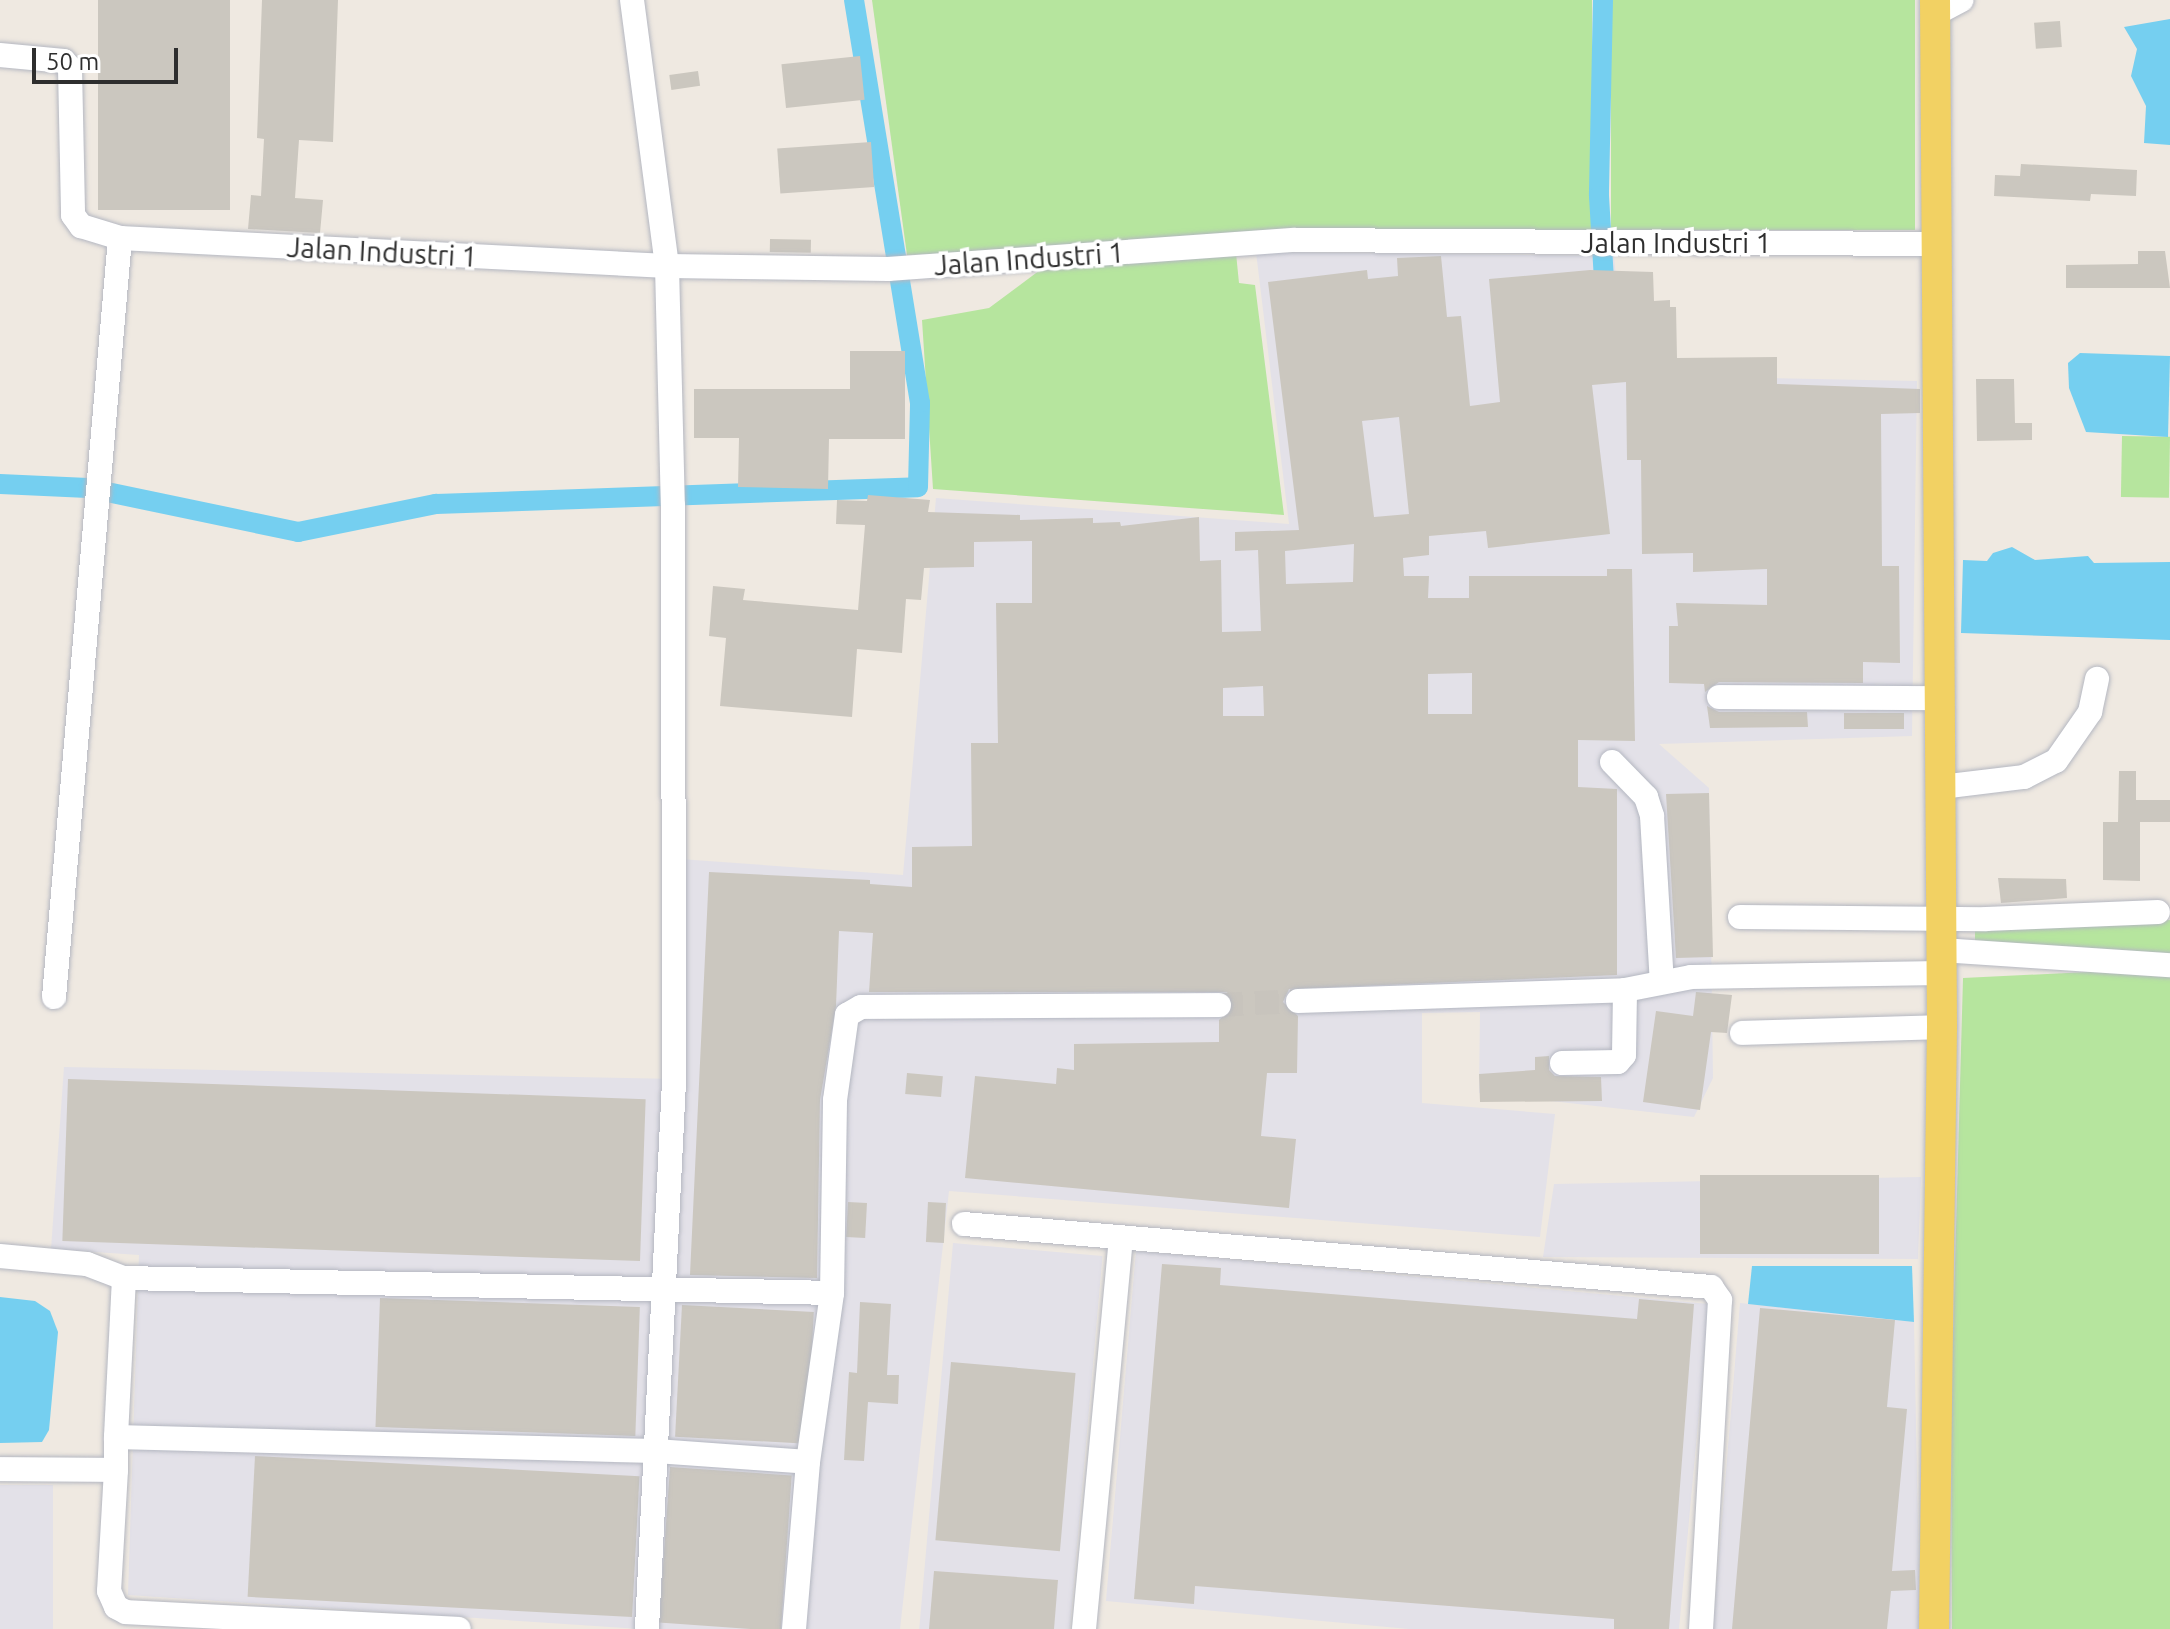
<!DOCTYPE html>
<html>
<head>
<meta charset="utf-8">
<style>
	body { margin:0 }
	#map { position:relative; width:2170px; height:1629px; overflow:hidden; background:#efe9e1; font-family:Ubuntu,sans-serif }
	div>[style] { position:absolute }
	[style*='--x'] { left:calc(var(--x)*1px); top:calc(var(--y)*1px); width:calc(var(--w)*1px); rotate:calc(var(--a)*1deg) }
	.industrial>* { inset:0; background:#e3e1e8; transform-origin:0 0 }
	.green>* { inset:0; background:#b6e59e; transform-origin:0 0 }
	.water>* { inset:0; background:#75cff0 }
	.canal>* { height:20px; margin:-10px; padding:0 10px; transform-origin:10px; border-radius:10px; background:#75cff0 }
	.building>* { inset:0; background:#cbc7bf; transform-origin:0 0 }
	.minor-tunnel>* { height:24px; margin-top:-12px; transform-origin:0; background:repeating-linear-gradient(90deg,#c8c4bd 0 24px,transparent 0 36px) }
	.roads { filter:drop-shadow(0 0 2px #b4b7c1) drop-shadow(0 0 2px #b4b7c1) }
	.minor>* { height:24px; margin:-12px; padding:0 12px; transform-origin:12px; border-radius:12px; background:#fff }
	.major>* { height:30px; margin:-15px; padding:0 15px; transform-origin:15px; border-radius:15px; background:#f2d163 }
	span { translate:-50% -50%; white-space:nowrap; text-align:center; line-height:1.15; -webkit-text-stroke:7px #fff; paint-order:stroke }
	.street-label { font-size:28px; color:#2e2e2e }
	.scale { position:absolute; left:32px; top:48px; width:146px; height:36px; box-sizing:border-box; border:4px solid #2e2e2e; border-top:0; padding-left:10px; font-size:24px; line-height:28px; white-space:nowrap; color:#2e2e2e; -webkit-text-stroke:6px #fff; paint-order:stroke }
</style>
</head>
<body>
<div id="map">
	<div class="industrial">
		<div style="clip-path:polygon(1256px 252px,1614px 256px,1625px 375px,1917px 381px,1912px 736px,1659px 744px,1709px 788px,1713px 1078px,1694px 1117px,1479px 1093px,1480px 1012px,1422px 1013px,1422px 1103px,1555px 1114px,1540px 1237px,949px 1191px,900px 1629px,640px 1629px,128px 1595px,139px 1255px,51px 1249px,64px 1067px,678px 1079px,680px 859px,903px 875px,936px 498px,1289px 524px)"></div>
		<div style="clip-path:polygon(1921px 1177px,1918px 1259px,1543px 1257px,1554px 1184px)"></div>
		<div style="left:953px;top:1243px;width:150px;height:388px;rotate:5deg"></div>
		<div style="clip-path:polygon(1136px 1251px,1709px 1304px,1679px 1629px,1409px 1629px,1106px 1601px)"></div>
		<div style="clip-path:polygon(1740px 1303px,1914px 1322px,1920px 1629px,1713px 1629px)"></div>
		<div style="left:0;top:1485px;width:53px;height:144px"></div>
	</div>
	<div class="green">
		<div style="clip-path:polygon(872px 0,1592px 0,1593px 230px,907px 255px)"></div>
		<div style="left:1611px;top:0;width:304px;height:230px"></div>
		<div style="clip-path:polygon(1236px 253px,1239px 283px,1255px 285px,1284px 515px,933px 489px,922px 320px,989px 308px,1040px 270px)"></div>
		<div style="left:2122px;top:436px;width:48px;height:61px;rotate:1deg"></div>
		<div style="left:1975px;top:920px;width:195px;height:42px"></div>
		<div style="clip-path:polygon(2108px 971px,2170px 976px,2170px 1629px,1952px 1629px,1951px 1409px,1963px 978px)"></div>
	</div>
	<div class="water">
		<div style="clip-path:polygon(2170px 19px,2170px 145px,2144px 143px,2146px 106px,2131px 76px,2137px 49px,2124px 27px)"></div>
		<div style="clip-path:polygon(2080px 353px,2170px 356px,2168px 437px,2086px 432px,2069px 388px,2068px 363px)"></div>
		<div style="clip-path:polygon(2012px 547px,2035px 560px,2088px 556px,2094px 563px,2170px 562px,2170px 640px,1961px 633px,1963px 560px,1987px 561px,1993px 553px)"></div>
		<div style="clip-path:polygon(1752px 1266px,1912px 1266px,1914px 1322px,1748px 1304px)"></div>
		<div style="clip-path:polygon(0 1297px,35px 1301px,50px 1311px,58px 1332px,49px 1430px,42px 1442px,0 1443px)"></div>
	</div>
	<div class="canal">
		<div style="--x:1603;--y:0;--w:196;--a:91.2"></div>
		<div style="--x:1599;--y:196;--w:102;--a:86.6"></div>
		<div style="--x:0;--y:484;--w:88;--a:2.6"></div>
		<div style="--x:88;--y:488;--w:215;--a:11.8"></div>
		<div style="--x:298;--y:532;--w:141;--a:-11.5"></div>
		<div style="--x:436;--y:504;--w:482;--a:-2"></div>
		<div style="--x:918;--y:487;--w:84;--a:-88.6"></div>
		<div style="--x:920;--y:403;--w:408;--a:-99.3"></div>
	</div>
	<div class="building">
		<div style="left:98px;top:0;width:132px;height:210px"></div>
		<div style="clip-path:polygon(262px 0,338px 0,333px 142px,299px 140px,295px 198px,323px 200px,320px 233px,248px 229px,251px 195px,261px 196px,264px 139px,257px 138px)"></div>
		<div style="left:2060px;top:21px;width:26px;height:26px;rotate:86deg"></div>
		<div style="left:860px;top:56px;width:44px;height:79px;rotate:84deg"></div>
		<div style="left:698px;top:71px;width:15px;height:29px;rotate:82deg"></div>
		<div style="left:871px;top:142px;width:45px;height:94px;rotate:86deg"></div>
		<div style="clip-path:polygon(2021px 164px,2137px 170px,2136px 196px,2091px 194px,2090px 201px,1994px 196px,1995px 175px,2020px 176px)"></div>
		<div style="left:770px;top:239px;width:41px;height:13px;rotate:1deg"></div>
		<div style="clip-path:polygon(2138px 251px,2165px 251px,2170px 288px,2066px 288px,2066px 265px,2138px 264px)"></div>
		<div style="clip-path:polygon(evenodd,1441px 256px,1447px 317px,1461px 316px,1470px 406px,1500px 402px,1489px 279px,1590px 270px,1653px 272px,1654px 301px,1670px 300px,1670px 307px,1676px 307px,1677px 358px,1777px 357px,1777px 384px,1920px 389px,1920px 413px,1881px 414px,1882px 566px,1899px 566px,1900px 663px,1863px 662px,1863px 683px,1719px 682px,1705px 692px,1704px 684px,1669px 683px,1669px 626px,1678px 626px,1676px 603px,1767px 605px,1767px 569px,1693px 572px,1693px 553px,1642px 554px,1641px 460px,1627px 460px,1626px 382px,1592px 385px,1610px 534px,1488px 548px,1486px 531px,1429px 536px,1429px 555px,1403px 558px,1404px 576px,1429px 576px,1428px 598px,1469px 598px,1469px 576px,1607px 576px,1607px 569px,1632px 569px,1635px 741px,1578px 740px,1578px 787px,1617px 789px,1617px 975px,1289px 989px,1283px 1002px,1298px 1016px,1297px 1073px,1267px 1073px,1261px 1136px,1296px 1139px,1289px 1208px,965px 1178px,975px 1076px,1056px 1084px,1057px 1068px,1074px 1070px,1074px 1044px,1219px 1042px,1219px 1020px,1234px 1006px,1227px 992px,869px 992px,873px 933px,839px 931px,836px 1006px,820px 1100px,817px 1278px,690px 1275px,709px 872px,870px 880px,870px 884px,912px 887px,912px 847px,972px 846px,971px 743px,998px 743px,996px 603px,1032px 603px,1032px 541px,974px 542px,974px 567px,924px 568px,921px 600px,906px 599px,902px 653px,857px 649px,852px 717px,720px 706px,726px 638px,709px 636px,713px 586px,745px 589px,743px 600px,858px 610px,865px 525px,836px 524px,837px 500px,867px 501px,868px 495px,930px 500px,928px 512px,1020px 515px,1020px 520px,1093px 518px,1093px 523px,1120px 522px,1121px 526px,1199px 517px,1200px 561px,1221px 560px,1222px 632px,1261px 631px,1258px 550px,1235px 551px,1235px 532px,1299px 530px,1268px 282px,1367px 270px,1368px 279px,1398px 276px,1397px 258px,1441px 256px,1399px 417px,1409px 514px,1374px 517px,1362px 421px,1399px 417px,1441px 256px,1354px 544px,1353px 582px,1286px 584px,1285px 551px,1354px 544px,1441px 256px,1472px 673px,1472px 714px,1428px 714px,1428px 674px,1472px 673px,1441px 256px,1263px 686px,1264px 716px,1223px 716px,1223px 688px,1263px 686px)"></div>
		<div style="clip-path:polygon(850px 351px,905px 351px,905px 439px,829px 439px,828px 489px,738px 487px,739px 438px,694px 438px,694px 389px,850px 389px)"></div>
		<div style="clip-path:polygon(1976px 379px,2014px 379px,2015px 423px,2032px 423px,2032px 440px,1977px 441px)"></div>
		<div style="clip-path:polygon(1707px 706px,1719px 712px,1807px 712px,1808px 727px,1710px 728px)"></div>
		<div style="left:1844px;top:713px;width:60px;height:16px"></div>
		<div style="clip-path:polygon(2119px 771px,2136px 771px,2136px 800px,2170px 800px,2170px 822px,2140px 822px,2140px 881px,2103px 880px,2103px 822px,2118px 822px)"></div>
		<div style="clip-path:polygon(1709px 793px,1713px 957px,1676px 958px,1666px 794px)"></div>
		<div style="clip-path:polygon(1998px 878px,2066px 879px,2067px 898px,2001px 903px)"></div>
		<div style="clip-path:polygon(1696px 992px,1732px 995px,1727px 1033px,1711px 1032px,1700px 1110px,1643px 1102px,1656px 1011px,1693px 1016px)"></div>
		<div style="clip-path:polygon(1549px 1056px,1549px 1070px,1555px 1076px,1601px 1077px,1602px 1101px,1480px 1102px,1479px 1074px,1535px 1070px,1535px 1057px)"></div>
		<div style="left:907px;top:1073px;width:36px;height:21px;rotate:5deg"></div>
		<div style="left:68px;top:1079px;width:578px;height:162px;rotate:2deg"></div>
		<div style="left:1700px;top:1175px;width:179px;height:79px"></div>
		<div style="left:848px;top:1202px;width:19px;height:35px;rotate:3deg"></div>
		<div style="left:928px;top:1202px;width:18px;height:40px;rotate:3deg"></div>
		<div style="clip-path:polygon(1162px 1264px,1221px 1268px,1220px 1285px,1637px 1319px,1639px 1299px,1694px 1304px,1669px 1629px,1614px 1629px,1614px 1619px,1195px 1586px,1194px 1604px,1134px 1599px)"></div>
		<div style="left:380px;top:1298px;width:260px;height:129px;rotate:2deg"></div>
		<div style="clip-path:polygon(860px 1302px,891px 1304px,887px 1375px,899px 1375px,898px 1404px,868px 1402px,864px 1461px,844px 1460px,849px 1372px,857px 1373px)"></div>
		<div style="left:682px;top:1305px;width:132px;height:132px;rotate:3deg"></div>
		<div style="clip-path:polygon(1760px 1308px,1895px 1320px,1887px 1407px,1907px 1409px,1892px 1571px,1915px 1570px,1916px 1590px,1891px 1591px,1887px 1629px,1732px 1629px)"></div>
		<div style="left:951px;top:1362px;width:125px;height:179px;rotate:5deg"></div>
		<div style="left:255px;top:1456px;width:385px;height:141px;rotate:3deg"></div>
		<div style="left:670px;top:1467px;width:122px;height:156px;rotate:4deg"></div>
		<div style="clip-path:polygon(934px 1571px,1058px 1580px,1054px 1629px,929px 1629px)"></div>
	</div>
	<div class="minor-tunnel">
		<div style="--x:1219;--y:1005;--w:79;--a:-2.9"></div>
	</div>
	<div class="roads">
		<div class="minor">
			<div style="--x:632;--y:0;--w:268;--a:82.5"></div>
			<div style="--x:667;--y:266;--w:239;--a:88.6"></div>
			<div style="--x:673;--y:505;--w:577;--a:89.9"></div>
			<div style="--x:674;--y:1082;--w:548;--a:92.83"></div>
			<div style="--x:1935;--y:14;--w:30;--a:-28"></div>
			<div style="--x:0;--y:55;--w:64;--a:5.4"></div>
			<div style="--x:64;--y:61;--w:9;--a:49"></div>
			<div style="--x:70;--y:68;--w:147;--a:88.8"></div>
			<div style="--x:73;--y:215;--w:14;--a:54"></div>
			<div style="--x:81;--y:226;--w:41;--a:17.1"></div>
			<div style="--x:120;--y:238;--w:548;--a:2.93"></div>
			<div style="--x:667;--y:266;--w:221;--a:0.8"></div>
			<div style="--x:888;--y:269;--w:408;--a:-4.1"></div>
			<div style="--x:1295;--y:240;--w:643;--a:0.36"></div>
			<div style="--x:1719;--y:697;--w:221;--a:0.3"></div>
			<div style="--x:1612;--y:762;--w:49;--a:45.8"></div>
			<div style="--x:1646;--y:797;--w:20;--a:72"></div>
			<div style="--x:1652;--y:816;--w:166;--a:86.6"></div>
			<div style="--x:1941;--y:787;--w:84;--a:-6.9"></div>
			<div style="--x:2024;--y:777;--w:36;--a:-27"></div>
			<div style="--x:2056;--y:761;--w:60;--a:-55.2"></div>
			<div style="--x:2090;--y:712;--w:34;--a:-78"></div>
			<div style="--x:1740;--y:917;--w:246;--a:0.5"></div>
			<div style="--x:1986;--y:919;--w:172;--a:-2.3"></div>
			<div style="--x:1942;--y:950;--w:228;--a:3.8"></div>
			<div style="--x:54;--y:997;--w:762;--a:-85.03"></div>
			<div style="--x:1298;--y:1001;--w:327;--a:-1.9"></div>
			<div style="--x:1625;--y:990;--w:67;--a:-11.1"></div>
			<div style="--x:1691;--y:977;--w:251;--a:-0.9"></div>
			<div style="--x:1742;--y:1033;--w:200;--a:-1.7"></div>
			<div style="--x:1562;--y:1063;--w:56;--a:-1"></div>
			<div style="--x:1618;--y:1062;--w:9;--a:-49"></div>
			<div style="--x:1624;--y:1055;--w:65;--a:-89.1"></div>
			<div style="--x:964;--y:1224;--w:750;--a:4.82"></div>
			<div style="--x:1711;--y:1287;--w:16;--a:55"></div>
			<div style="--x:1720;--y:1300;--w:330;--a:93.3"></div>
			<div style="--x:0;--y:1256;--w:87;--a:5.3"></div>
			<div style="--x:87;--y:1264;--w:40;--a:21"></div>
			<div style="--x:124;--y:1278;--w:159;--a:92.9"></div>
			<div style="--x:124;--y:1278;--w:708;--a:1.21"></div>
			<div style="--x:0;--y:1469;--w:116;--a:0.5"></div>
			<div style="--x:116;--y:1470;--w:121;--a:93.3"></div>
			<div style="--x:109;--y:1591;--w:17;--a:66"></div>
			<div style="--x:116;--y:1607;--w:11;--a:27"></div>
			<div style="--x:126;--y:1612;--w:333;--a:2.9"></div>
			<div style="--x:116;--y:1470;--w:33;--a:-90"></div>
			<div style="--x:116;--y:1437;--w:540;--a:1.49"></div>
			<div style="--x:656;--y:1451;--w:152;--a:4.1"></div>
			<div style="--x:794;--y:1629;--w:168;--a:-85.2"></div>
			<div style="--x:808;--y:1462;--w:171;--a:-81.9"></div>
			<div style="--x:832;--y:1293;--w:193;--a:-89.1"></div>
			<div style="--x:835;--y:1100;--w:86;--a:-82"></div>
			<div style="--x:847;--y:1015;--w:16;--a:-30"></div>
			<div style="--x:861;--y:1007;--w:358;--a:-0.3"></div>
			<div style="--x:1084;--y:1629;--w:390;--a:-84.6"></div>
		</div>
		<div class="major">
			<div style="--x:1934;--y:1629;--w:602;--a:-89.24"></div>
			<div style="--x:1942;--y:1027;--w:1027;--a:-90.39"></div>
		</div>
	</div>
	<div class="street-label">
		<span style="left:1676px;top:243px">Jalan Industri 1</span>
		<span style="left:382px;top:252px;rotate:3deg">Jalan Industri 1</span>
		<span style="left:1029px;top:259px;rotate:-4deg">Jalan Industri 1</span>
	</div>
	<div class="scale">50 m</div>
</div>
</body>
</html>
